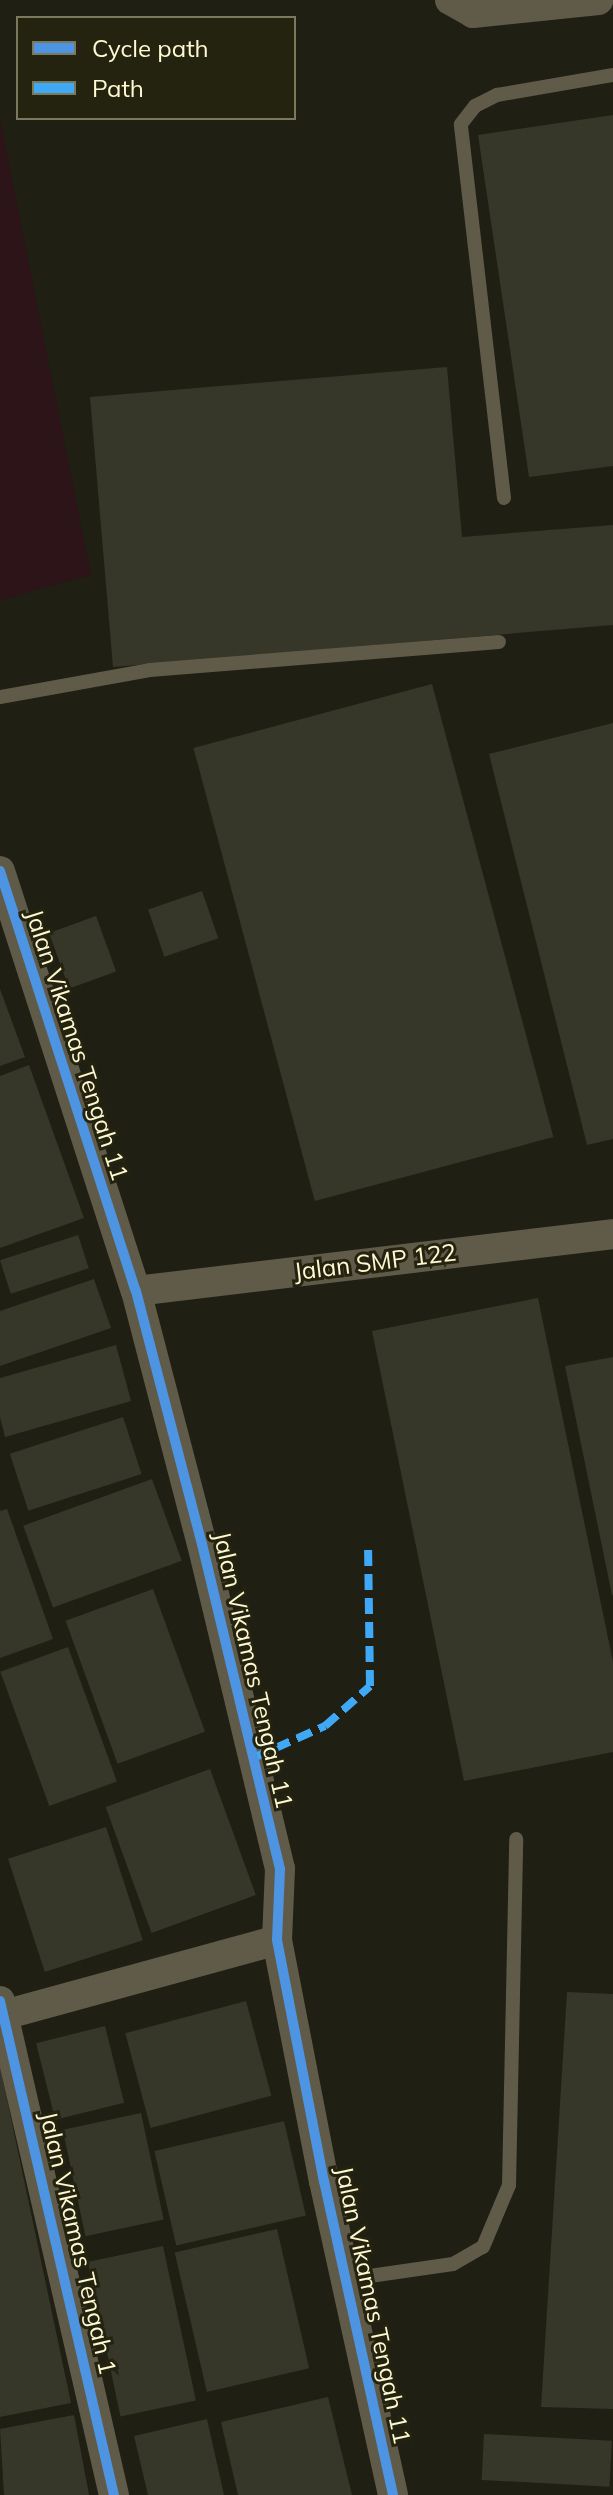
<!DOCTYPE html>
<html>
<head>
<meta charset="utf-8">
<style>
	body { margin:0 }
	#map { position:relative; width:613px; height:2495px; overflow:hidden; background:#1f1f14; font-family:Mulish,sans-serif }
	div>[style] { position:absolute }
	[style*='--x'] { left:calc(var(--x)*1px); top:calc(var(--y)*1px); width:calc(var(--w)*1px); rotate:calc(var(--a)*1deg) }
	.green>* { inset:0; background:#2c1418 }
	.building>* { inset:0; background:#363629; transform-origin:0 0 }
	.service>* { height:14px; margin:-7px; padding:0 7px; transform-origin:7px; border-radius:7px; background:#605b49 }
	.minor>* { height:30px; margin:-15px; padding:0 15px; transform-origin:15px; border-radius:15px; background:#605b49 }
	.quiet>* { height:8px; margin-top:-4px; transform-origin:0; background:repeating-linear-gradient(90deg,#3fa9f5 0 16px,transparent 0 24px) }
	.cycleway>* { height:10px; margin:-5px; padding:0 5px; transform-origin:5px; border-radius:5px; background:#4d94e3 }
	span { translate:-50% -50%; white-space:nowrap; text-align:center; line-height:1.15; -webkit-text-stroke:6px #24230f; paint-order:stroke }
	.street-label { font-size:24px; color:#fef9d3 }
	.legend { position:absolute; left:16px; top:16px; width:280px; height:104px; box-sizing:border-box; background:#24230f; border:2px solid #7b795d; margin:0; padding:10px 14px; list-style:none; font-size:24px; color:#fef9d3 }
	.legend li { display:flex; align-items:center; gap:16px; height:40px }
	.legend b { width:40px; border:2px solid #7b795d }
</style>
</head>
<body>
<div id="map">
	<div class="green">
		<div style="clip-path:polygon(0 118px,91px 575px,0 600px)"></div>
	</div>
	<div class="building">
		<div style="clip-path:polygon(613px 115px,613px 466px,529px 477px,478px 135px)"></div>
		<div style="clip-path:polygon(447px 367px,462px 537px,613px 525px,613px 625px,113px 667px,90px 397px)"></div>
		<div style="left:432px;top:684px;width:469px;height:247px;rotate:75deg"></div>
		<div style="clip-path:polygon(613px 723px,613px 1139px,587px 1145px,489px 754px)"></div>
		<div style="left:202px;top:891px;width:50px;height:57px;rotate:71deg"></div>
		<div style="left:96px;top:916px;width:59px;height:50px;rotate:70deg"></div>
		<div style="clip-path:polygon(0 989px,25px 1057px,0 1066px)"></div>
		<div style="clip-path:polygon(29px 1065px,84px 1218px,0 1248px,0 1076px)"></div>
		<div style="left:78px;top:1235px;width:35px;height:82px;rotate:72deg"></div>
		<div style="clip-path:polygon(94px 1279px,111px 1328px,0 1366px,0 1311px)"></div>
		<div style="clip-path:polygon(538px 1298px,613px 1662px,613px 1752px,464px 1781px,372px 1331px)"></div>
		<div style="clip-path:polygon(116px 1345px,131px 1401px,5px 1437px,0 1417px,0 1378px)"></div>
		<div style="clip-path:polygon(613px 1357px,613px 1595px,612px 1595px,565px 1366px)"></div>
		<div style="left:123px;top:1417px;width:60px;height:119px;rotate:72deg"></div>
		<div style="left:152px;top:1479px;width:87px;height:137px;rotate:70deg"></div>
		<div style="clip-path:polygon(7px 1509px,53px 1639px,0 1658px,0 1511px)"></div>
		<div style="left:153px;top:1589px;width:152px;height:93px;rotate:70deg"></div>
		<div style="left:68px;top:1647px;width:143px;height:72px;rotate:70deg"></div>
		<div style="left:210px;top:1769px;width:134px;height:111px;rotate:70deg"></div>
		<div style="left:106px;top:1827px;width:119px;height:103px;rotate:72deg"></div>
		<div style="clip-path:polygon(567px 1992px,613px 1994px,613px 2409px,541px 2407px)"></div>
		<div style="left:246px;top:2001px;width:98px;height:125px;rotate:75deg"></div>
		<div style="left:105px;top:2026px;width:79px;height:71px;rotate:76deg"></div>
		<div style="clip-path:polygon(0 2066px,71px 2403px,0 2417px)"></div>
		<div style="left:141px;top:2113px;width:109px;height:80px;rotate:78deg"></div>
		<div style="left:284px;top:2121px;width:97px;height:133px;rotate:77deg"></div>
		<div style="left:277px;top:2229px;width:143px;height:105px;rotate:77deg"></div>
		<div style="left:163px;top:2246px;width:158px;height:77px;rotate:78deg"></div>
		<div style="clip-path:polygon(328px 2397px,352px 2495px,238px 2495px,221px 2422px)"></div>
		<div style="clip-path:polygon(74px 2415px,89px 2495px,4px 2495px,0 2429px)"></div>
		<div style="clip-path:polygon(207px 2419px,224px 2495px,148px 2495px,134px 2436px)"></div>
		<div style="left:484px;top:2434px;width:128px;height:46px;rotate:3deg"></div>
	</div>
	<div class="service">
		<div style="--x:504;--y:498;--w:376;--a:-96.6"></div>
		<div style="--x:461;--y:124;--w:23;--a:-52"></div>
		<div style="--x:475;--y:106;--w:25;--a:-27"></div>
		<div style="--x:497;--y:95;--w:118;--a:-9.8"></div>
		<div style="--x:0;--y:697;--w:152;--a:-10.2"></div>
		<div style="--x:150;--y:670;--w:350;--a:-4.6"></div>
		<div style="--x:349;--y:2279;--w:105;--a:-8.2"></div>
		<div style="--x:453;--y:2264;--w:34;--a:-30"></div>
		<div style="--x:483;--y:2247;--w:67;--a:-67.2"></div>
		<div style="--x:509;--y:2185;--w:346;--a:-88.8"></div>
	</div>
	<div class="minor">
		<div style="--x:450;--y:0;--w:26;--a:29"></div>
		<div style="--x:473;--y:13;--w:126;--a:-5.9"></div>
		<div style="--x:0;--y:871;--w:441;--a:72.1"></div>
		<div style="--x:136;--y:1291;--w:261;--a:75.4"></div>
		<div style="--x:202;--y:1544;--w:334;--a:76.5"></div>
		<div style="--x:280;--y:1869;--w:71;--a:92.4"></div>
		<div style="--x:277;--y:1940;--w:246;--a:79"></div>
		<div style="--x:324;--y:2181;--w:321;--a:77.6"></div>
		<div style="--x:136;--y:1291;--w:480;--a:-6.8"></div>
		<div style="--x:0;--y:2001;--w:507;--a:77.01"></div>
		<div style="--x:0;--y:2016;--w:287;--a:-15.3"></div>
	</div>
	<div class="quiet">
		<div style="--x:253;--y:1758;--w:79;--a:-24"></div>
		<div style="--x:325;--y:1726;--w:60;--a:-41.6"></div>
		<div style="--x:370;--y:1686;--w:139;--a:-90.8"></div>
	</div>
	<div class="cycleway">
		<div style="--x:0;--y:871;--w:441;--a:72.1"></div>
		<div style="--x:136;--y:1291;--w:261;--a:75.4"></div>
		<div style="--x:202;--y:1544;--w:334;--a:76.5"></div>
		<div style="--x:280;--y:1869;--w:71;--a:92.4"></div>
		<div style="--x:277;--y:1940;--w:246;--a:79"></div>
		<div style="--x:324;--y:2181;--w:321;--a:77.6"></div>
		<div style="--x:0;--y:2001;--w:507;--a:77.01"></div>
	</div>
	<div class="street-label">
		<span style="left:77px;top:1045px;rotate:72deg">Jalan Vikamas Tengah 11</span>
		<span style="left:375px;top:1262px;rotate:-7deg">Jalan SMP 122</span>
		<span style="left:253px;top:1670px;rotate:77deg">Jalan Vikamas Tengah 11</span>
		<span style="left:78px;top:2243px;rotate:77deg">Jalan Vikamas Tengah 1</span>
		<span style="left:373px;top:2305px;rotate:78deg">Jalan Vikamas Tengah 11</span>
	</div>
	<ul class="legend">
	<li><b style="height:10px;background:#4d94e3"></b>Cycle path</li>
	<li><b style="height:10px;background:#3fa9f5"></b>Path</li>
	</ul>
</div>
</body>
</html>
